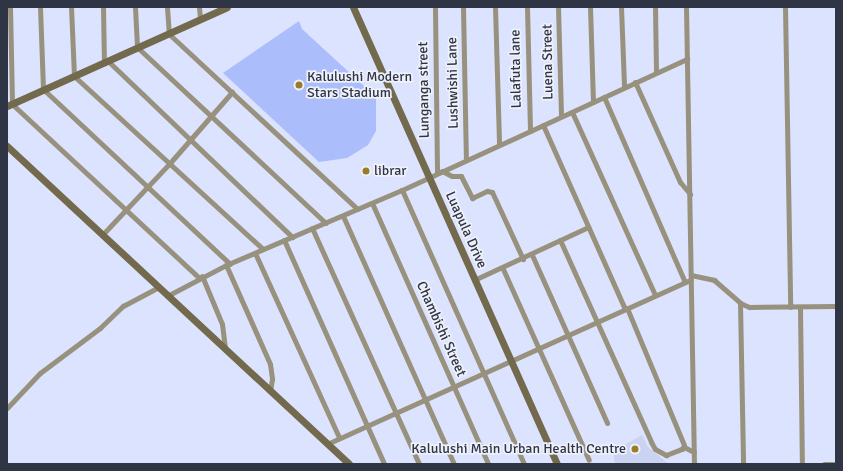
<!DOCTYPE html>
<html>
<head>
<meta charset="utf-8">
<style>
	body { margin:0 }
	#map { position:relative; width:843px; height:471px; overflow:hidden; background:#dbe3fe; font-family:Signika,sans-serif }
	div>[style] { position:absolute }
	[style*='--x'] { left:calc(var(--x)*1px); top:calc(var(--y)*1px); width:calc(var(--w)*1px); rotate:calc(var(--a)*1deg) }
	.built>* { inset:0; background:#cad3f1 }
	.green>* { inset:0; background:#abbdfa }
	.street>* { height:5px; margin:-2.5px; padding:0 2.5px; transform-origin:2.5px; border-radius:2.5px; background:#97917e }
	.secondary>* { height:7px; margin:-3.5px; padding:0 3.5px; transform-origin:3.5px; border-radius:3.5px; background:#73694d }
	.dots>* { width:11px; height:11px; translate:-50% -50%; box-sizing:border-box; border:2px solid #eef1fa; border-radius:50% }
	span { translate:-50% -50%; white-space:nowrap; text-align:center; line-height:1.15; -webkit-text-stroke:3.5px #eef1fa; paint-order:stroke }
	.street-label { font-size:14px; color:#303546 }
	.poi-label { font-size:14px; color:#303546 }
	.left { translate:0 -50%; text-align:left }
	.right { translate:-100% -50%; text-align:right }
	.frame { position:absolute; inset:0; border:8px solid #303546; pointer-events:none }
</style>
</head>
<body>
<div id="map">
	<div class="built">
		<div style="clip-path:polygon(642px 435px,648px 447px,669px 464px,615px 464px,613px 452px)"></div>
	</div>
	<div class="green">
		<div style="clip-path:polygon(299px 21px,302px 29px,376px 97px,376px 131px,368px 145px,347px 158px,319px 162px,223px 73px)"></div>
	</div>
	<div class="street">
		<div style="--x:10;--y:7;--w:97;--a:88.8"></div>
		<div style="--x:12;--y:104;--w:255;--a:42.9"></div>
		<div style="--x:40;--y:7;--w:82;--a:87.9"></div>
		<div style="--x:43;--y:89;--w:256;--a:43.1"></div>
		<div style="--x:71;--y:7;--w:69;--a:87.5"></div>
		<div style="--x:74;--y:76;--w:256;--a:42.5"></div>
		<div style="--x:103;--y:7;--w:56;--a:89"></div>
		<div style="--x:135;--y:7;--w:40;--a:87.1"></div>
		<div style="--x:137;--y:47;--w:258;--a:43"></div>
		<div style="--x:167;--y:7;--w:27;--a:86"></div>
		<div style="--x:169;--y:34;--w:257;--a:42.9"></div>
		<div style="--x:199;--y:7;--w:12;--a:85"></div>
		<div style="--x:435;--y:7;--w:166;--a:89.3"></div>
		<div style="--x:463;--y:7;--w:152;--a:88.9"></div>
		<div style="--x:495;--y:7;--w:137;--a:88.3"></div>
		<div style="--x:527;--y:7;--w:124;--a:88.6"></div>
		<div style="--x:558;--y:7;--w:109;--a:88.4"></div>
		<div style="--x:590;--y:7;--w:95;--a:88.2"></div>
		<div style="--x:621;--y:7;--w:79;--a:87.8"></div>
		<div style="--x:655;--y:7;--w:65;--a:89.1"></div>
		<div style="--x:686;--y:7;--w:457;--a:89"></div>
		<div style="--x:785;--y:7;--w:300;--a:89"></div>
		<div style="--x:108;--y:61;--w:255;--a:43.7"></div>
		<div style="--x:635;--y:82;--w:110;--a:65.8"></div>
		<div style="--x:680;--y:182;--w:16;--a:50"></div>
		<div style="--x:604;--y:97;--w:202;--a:66.4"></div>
		<div style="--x:572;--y:112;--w:201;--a:65.6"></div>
		<div style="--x:543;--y:125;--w:201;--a:66"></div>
		<div style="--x:442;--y:171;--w:11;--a:27"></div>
		<div style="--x:452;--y:176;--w:9;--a:0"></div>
		<div style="--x:461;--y:176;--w:25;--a:63"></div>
		<div style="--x:472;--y:198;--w:17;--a:-25"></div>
		<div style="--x:487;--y:191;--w:5;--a:11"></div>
		<div style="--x:492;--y:192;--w:74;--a:65.2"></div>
		<div style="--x:402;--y:190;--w:300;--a:66"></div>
		<div style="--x:372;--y:203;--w:286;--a:66"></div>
		<div style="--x:343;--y:216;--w:272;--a:65.9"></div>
		<div style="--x:312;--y:228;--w:259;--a:65.6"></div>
		<div style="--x:103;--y:234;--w:96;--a:-46.7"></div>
		<div style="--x:169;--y:164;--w:96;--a:-48.8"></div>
		<div style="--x:284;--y:240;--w:245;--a:65.9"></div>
		<div style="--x:560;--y:240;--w:222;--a:65.7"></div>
		<div style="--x:651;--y:442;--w:8;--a:60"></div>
		<div style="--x:655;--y:449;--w:13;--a:29"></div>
		<div style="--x:666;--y:455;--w:17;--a:-21"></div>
		<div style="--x:682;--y:449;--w:4;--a:-63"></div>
		<div style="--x:684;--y:445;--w:148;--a:-112.6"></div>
		<div style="--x:255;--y:253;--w:202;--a:65.5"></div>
		<div style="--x:532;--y:255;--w:184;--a:65.9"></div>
		<div style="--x:226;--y:265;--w:108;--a:66"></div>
		<div style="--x:270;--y:364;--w:15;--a:82"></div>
		<div style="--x:272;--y:379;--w:12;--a:99"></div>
		<div style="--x:503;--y:269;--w:209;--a:65.8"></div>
		<div style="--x:691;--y:275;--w:24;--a:12"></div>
		<div style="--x:714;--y:280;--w:35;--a:41"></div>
		<div style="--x:740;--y:303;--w:10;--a:24"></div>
		<div style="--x:749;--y:307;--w:87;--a:-0.7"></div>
		<div style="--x:202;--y:276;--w:52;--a:67.4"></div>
		<div style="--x:222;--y:324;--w:25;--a:83"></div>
		<div style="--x:474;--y:280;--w:126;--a:-24.9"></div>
		<div style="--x:167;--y:296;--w:67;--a:-27.7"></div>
		<div style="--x:226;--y:265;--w:191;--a:-23.1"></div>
		<div style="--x:402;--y:190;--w:314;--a:-24.7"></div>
		<div style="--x:740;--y:303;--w:161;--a:88.9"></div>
		<div style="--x:800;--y:308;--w:156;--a:89.3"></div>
		<div style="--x:7;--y:408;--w:48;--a:-46.7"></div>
		<div style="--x:40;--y:373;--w:75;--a:-36.9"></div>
		<div style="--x:100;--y:328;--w:32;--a:-44"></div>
		<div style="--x:123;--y:306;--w:40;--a:-28"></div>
		<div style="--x:327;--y:444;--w:399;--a:-24.3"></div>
		<div style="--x:684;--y:447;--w:11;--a:27"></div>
		<div style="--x:824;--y:464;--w:12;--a:0"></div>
	</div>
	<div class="secondary">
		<div style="--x:353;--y:7;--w:500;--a:65.94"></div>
		<div style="--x:7;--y:106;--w:241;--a:-24.2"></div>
		<div style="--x:7;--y:146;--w:467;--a:42.9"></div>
	</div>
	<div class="dots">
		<div style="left:299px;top:85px;background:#987d26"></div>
		<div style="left:366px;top:171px;background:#987d26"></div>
		<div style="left:635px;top:449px;background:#987d26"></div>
	</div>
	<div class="street-label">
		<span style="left:548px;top:62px;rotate:-91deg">Luena Street</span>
		<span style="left:516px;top:69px;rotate:-91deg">Lalafuta lane</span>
		<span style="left:453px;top:83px;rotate:-91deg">Lushwishi Lane</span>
		<span style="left:424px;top:90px;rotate:-91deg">Lunganga street</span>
		<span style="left:466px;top:230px;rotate:66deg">Luapula Drive</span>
		<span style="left:441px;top:329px;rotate:66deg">Chambishi Street</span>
	</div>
	<div class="poi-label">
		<span class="left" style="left:307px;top:85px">Kalulushi Modern<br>Stars Stadium</span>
		<span class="left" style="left:374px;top:171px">librar</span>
		<span class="right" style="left:626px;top:449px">Kalulushi Main Urban Health Centre</span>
	</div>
	<div class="frame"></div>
</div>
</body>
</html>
